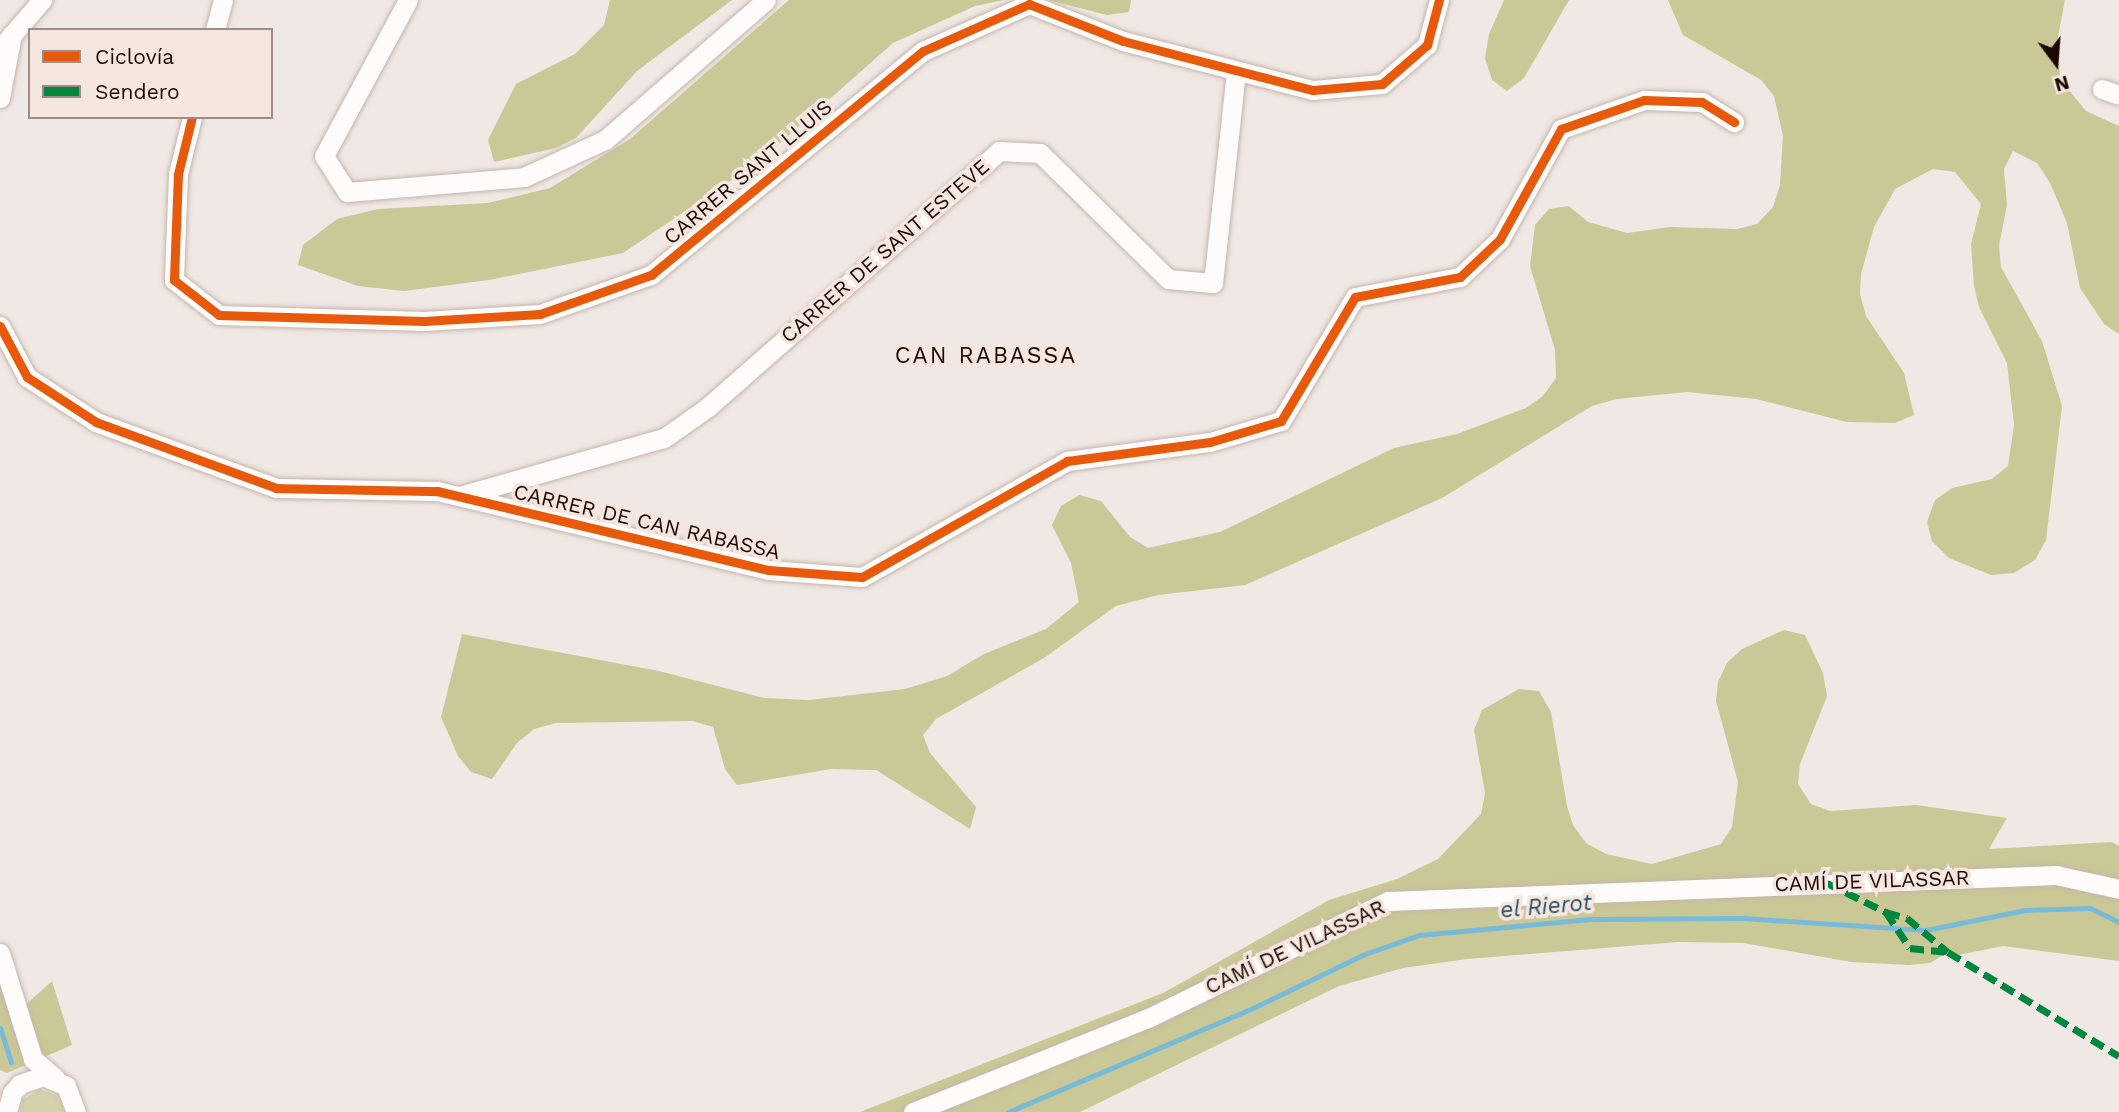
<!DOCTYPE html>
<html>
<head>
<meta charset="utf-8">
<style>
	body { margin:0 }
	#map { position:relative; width:2119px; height:1112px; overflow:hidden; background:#f0e8e4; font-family:"Work Sans",sans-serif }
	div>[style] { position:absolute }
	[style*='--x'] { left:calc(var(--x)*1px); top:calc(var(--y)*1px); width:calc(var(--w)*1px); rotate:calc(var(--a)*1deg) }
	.green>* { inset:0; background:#d4d3ab }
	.forest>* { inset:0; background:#cac896 }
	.stream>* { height:5px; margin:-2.5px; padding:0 2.5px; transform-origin:2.5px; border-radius:2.5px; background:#78bbd8 }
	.roads { filter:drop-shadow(0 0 2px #c5b5ac) drop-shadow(0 0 2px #c5b5ac) }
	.minor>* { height:19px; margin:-9.5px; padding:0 9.5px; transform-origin:9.5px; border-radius:9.5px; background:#fdfcfb }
	.quiet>* { height:7px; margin-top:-3.5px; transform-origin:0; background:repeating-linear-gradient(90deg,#00873e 0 14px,transparent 0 21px) }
	.cycleway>* { height:9px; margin:-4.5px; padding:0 4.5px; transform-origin:4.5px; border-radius:4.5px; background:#e8590c }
	span { translate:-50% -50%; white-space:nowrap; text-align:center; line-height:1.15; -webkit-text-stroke:7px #f5e7df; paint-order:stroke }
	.street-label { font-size:21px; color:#1b0600 }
	.neighbourhood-label { font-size:23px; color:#1b0600; letter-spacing:2px }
	.water-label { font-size:23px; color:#275064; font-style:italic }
	.legend { position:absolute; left:28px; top:28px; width:245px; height:91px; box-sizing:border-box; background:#f5e7df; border:2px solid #9e8d86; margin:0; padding:9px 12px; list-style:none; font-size:21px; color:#1b0600 }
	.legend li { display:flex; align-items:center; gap:14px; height:35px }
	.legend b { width:35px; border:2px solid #9e8d86 }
	.north { position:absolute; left:2021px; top:28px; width:70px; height:70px; -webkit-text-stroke:5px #f5e7df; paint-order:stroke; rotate:164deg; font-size:19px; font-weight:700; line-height:28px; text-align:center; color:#1b0600 }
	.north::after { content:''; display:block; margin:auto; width:24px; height:32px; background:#1b0600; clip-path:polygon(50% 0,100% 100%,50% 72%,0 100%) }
</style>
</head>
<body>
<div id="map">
	<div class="green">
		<div style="clip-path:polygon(40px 1089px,59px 1096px,65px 1112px,20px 1112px,22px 1100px)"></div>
	</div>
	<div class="forest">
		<div style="clip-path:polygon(610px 0,732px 0,637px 71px,576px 138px,556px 148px,494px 162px,488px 140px,516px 84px,575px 54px,604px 25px)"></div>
		<div style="clip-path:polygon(789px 0,1004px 0,975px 6px,893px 43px,761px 160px,623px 253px,489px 280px,404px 291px,358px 286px,298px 265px,303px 245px,337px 219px,378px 209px,488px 203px,550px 188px,630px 139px)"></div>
		<div style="clip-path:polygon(1048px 0,1131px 0,1129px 12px,1107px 15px)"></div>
		<div style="clip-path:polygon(1504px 0,1569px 0,1524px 78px,1507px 91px,1492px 80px,1485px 58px,1489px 34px)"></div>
		<div style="clip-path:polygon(1668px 0,2065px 0,2058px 37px,2060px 79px,2086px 111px,2119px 126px,2119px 334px,2104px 324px,2080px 288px,2067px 223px,2050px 183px,2037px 163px,2013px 151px,2004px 169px,2007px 205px,1999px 246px,2001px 267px,2042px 341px,2062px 406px,2046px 540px,2035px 560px,2014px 573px,1991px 575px,1949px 558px,1932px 541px,1927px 522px,1935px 500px,1952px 488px,1992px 479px,2008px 466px,2014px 425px,2007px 363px,1979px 307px,1974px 286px,1971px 244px,1981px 204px,1955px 172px,1933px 169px,1895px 189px,1874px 227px,1861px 274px,1860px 294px,1866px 316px,1904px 373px,1914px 415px,1895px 423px,1847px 422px,1756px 399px,1687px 392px,1617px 399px,1592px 406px,1442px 498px,1245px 585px,1158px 595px,1116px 606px,1044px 658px,936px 719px,923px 735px,930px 753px,976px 807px,970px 829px,876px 770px,831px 769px,737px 785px,725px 769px,713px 727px,693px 721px,556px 723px,534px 729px,517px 743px,492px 779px,471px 772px,458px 756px,441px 717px,462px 634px,659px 671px,764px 698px,809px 700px,905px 689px,947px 676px,984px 654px,1046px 629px,1079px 602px,1071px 563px,1052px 525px,1061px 506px,1079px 495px,1101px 501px,1130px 537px,1148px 548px,1220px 532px,1394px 448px,1457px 434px,1526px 408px,1543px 396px,1556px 378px,1555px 350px,1530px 266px,1535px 225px,1549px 209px,1569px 206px,1588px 222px,1627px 233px,1670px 227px,1737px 229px,1757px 224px,1773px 207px,1780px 185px,1783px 136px,1774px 96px,1761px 80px,1683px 35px)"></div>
		<div style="clip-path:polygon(1784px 630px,1805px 635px,1823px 673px,1827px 696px,1800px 764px,1798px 784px,1811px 804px,1830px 811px,1916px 805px,2007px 818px,1989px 849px,2111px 842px,2119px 846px,2119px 961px,2003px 946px,1954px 956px,1948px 952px,1930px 963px,1909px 965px,1851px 962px,1744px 943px,1678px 942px,1467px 959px,1403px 968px,1339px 986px,1080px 1112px,860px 1112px,1163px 993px,1329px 900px,1397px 879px,1438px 859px,1481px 814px,1485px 793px,1474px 730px,1482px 710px,1519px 689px,1539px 691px,1551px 712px,1567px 806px,1573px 825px,1586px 843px,1606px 854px,1652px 864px,1721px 844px,1732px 827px,1738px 782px,1716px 701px,1718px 682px,1727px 663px,1742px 649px)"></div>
		<div style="clip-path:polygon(52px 981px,72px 1045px,7px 1073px,0 1070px,0 983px,11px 1018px)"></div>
	</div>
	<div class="stream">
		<div style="--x:0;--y:1028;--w:36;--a:72"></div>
		<div style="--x:1008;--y:1112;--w:266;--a:-23"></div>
		<div style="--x:1253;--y:1008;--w:121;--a:-25.9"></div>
		<div style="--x:1362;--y:955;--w:60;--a:-19.3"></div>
		<div style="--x:1419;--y:935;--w:175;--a:-5.3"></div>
		<div style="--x:1593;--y:919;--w:150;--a:-0.4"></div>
		<div style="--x:1743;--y:918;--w:183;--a:3.8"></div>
		<div style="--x:1926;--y:930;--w:101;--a:-11.4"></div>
		<div style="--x:2025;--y:910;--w:65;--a:-1.8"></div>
		<div style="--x:2090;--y:908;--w:32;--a:26"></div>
	</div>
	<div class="roads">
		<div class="minor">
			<div style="--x:408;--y:0;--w:177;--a:118.3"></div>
			<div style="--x:324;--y:156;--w:43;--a:57.4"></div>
			<div style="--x:347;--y:192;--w:178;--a:-4.8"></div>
			<div style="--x:524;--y:177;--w:89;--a:-24.6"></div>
			<div style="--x:605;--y:140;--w:213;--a:-41"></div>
			<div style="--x:215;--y:30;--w:31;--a:-75"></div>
			<div style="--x:5;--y:43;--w:57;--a:-49.3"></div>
			<div style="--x:2102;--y:89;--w:18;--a:19"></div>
			<div style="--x:0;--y:98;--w:65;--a:-79.4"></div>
			<div style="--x:192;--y:117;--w:59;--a:103.8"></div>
			<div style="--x:178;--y:174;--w:106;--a:92.2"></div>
			<div style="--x:174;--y:280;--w:57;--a:37.9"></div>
			<div style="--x:219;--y:315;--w:205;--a:1.7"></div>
			<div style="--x:424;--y:321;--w:116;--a:-3.5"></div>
			<div style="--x:540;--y:314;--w:118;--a:-19.4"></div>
			<div style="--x:651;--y:275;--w:352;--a:-39.5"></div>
			<div style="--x:923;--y:51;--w:116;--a:-23.9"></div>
			<div style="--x:1029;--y:4;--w:101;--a:21.5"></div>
			<div style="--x:1123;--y:41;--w:196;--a:14.5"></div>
			<div style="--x:1313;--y:90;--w:69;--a:-5"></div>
			<div style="--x:1382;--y:84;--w:60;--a:-40.9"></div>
			<div style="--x:1427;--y:45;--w:47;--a:-75.1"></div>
			<div style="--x:0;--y:326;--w:58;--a:62.1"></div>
			<div style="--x:27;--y:377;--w:82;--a:33.1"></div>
			<div style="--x:96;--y:422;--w:192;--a:20.1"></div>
			<div style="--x:276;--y:488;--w:161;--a:1.1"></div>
			<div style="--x:437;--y:491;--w:341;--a:13.4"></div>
			<div style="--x:769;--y:570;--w:93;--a:4.3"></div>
			<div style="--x:862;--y:577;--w:236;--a:-29.5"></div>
			<div style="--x:1067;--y:461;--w:144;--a:-7.6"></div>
			<div style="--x:1210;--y:442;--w:74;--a:-16.5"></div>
			<div style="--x:1281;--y:421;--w:144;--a:-59.2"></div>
			<div style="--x:1355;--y:297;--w:107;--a:-10.8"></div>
			<div style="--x:1460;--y:277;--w:55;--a:-43.5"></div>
			<div style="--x:1500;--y:239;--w:126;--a:-61"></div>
			<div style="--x:1561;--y:129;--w:88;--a:-19.3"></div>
			<div style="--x:1644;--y:100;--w:58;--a:2"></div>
			<div style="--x:1702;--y:102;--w:38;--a:32"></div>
			<div style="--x:460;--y:496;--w:212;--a:-15.9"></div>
			<div style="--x:664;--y:438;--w:54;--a:-35.2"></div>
			<div style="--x:708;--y:407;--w:388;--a:-41.3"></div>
			<div style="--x:999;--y:151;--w:41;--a:2.8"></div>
			<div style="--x:1040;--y:153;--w:180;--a:44.5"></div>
			<div style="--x:1168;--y:279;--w:45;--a:5.1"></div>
			<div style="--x:1213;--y:283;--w:212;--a:-83.8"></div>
			<div style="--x:0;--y:953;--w:111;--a:72.7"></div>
			<div style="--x:33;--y:1059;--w:30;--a:41"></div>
			<div style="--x:7;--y:1112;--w:20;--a:-75"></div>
			<div style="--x:12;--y:1093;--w:12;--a:-48"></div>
			<div style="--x:20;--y:1084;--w:24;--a:-19"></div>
			<div style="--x:43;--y:1076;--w:25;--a:23"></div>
			<div style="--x:66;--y:1086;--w:28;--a:69"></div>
			<div style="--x:913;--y:1112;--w:253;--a:-21.8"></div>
			<div style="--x:1148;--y:1018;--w:267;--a:-26"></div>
			<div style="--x:1388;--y:901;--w:669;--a:-2.23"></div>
			<div style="--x:2056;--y:875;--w:65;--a:12.5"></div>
		</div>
	</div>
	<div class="quiet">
		<div style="--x:1827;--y:883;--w:66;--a:26.2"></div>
		<div style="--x:1886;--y:912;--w:22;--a:16"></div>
		<div style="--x:1907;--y:918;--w:53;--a:39.7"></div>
		<div style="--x:1948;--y:952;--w:200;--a:31.3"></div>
		<div style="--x:1886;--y:912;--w:43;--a:56.3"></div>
		<div style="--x:1910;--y:948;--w:38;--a:6"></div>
	</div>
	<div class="cycleway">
		<div style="--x:192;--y:117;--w:59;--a:103.8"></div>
		<div style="--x:178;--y:174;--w:106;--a:92.2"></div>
		<div style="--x:174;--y:280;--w:57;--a:37.9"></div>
		<div style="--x:219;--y:315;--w:205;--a:1.7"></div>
		<div style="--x:424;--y:321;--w:116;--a:-3.5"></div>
		<div style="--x:540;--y:314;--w:118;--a:-19.4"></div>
		<div style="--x:651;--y:275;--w:352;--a:-39.5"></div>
		<div style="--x:923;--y:51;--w:116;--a:-23.9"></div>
		<div style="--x:1029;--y:4;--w:101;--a:21.5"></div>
		<div style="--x:1123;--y:41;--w:196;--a:14.5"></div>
		<div style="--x:1313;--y:90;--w:69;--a:-5"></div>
		<div style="--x:1382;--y:84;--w:60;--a:-40.9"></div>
		<div style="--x:1427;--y:45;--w:47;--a:-75.1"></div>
		<div style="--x:0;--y:326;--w:58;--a:62.1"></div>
		<div style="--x:27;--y:377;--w:82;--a:33.1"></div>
		<div style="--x:96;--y:422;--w:192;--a:20.1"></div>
		<div style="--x:276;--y:488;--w:161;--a:1.1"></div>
		<div style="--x:437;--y:491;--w:341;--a:13.4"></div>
		<div style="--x:769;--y:570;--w:93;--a:4.3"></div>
		<div style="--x:862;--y:577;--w:236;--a:-29.5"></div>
		<div style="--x:1067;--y:461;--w:144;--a:-7.6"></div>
		<div style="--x:1210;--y:442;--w:74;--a:-16.5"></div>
		<div style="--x:1281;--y:421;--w:144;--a:-59.2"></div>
		<div style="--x:1355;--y:297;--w:107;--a:-10.8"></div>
		<div style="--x:1460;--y:277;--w:55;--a:-43.5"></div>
		<div style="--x:1500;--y:239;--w:126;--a:-61"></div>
		<div style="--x:1561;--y:129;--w:88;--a:-19.3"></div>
		<div style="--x:1644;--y:100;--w:58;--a:2"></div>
		<div style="--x:1702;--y:102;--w:38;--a:32"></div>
	</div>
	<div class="street-label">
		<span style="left:748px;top:172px;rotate:-40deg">CARRER SANT LLUIS</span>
		<span style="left:885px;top:251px;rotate:-41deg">CARRER DE SANT ESTEVE</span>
		<span style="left:647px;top:522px;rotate:13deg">CARRER DE CAN RABASSA</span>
		<span style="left:1872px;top:881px;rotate:-2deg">CAMÍ DE VILASSAR</span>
		<span style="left:1295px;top:947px;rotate:-25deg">CAMÍ DE VILASSAR</span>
	</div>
	<div class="neighbourhood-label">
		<span style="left:986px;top:356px">CAN RABASSA</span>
	</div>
	<div class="water-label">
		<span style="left:1546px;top:907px;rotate:-5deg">el Rierot</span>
	</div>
	<ul class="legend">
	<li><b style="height:9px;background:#e8590c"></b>Ciclovía</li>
	<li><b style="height:9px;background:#00873e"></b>Sendero</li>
	</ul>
	<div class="north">N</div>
</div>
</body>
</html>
